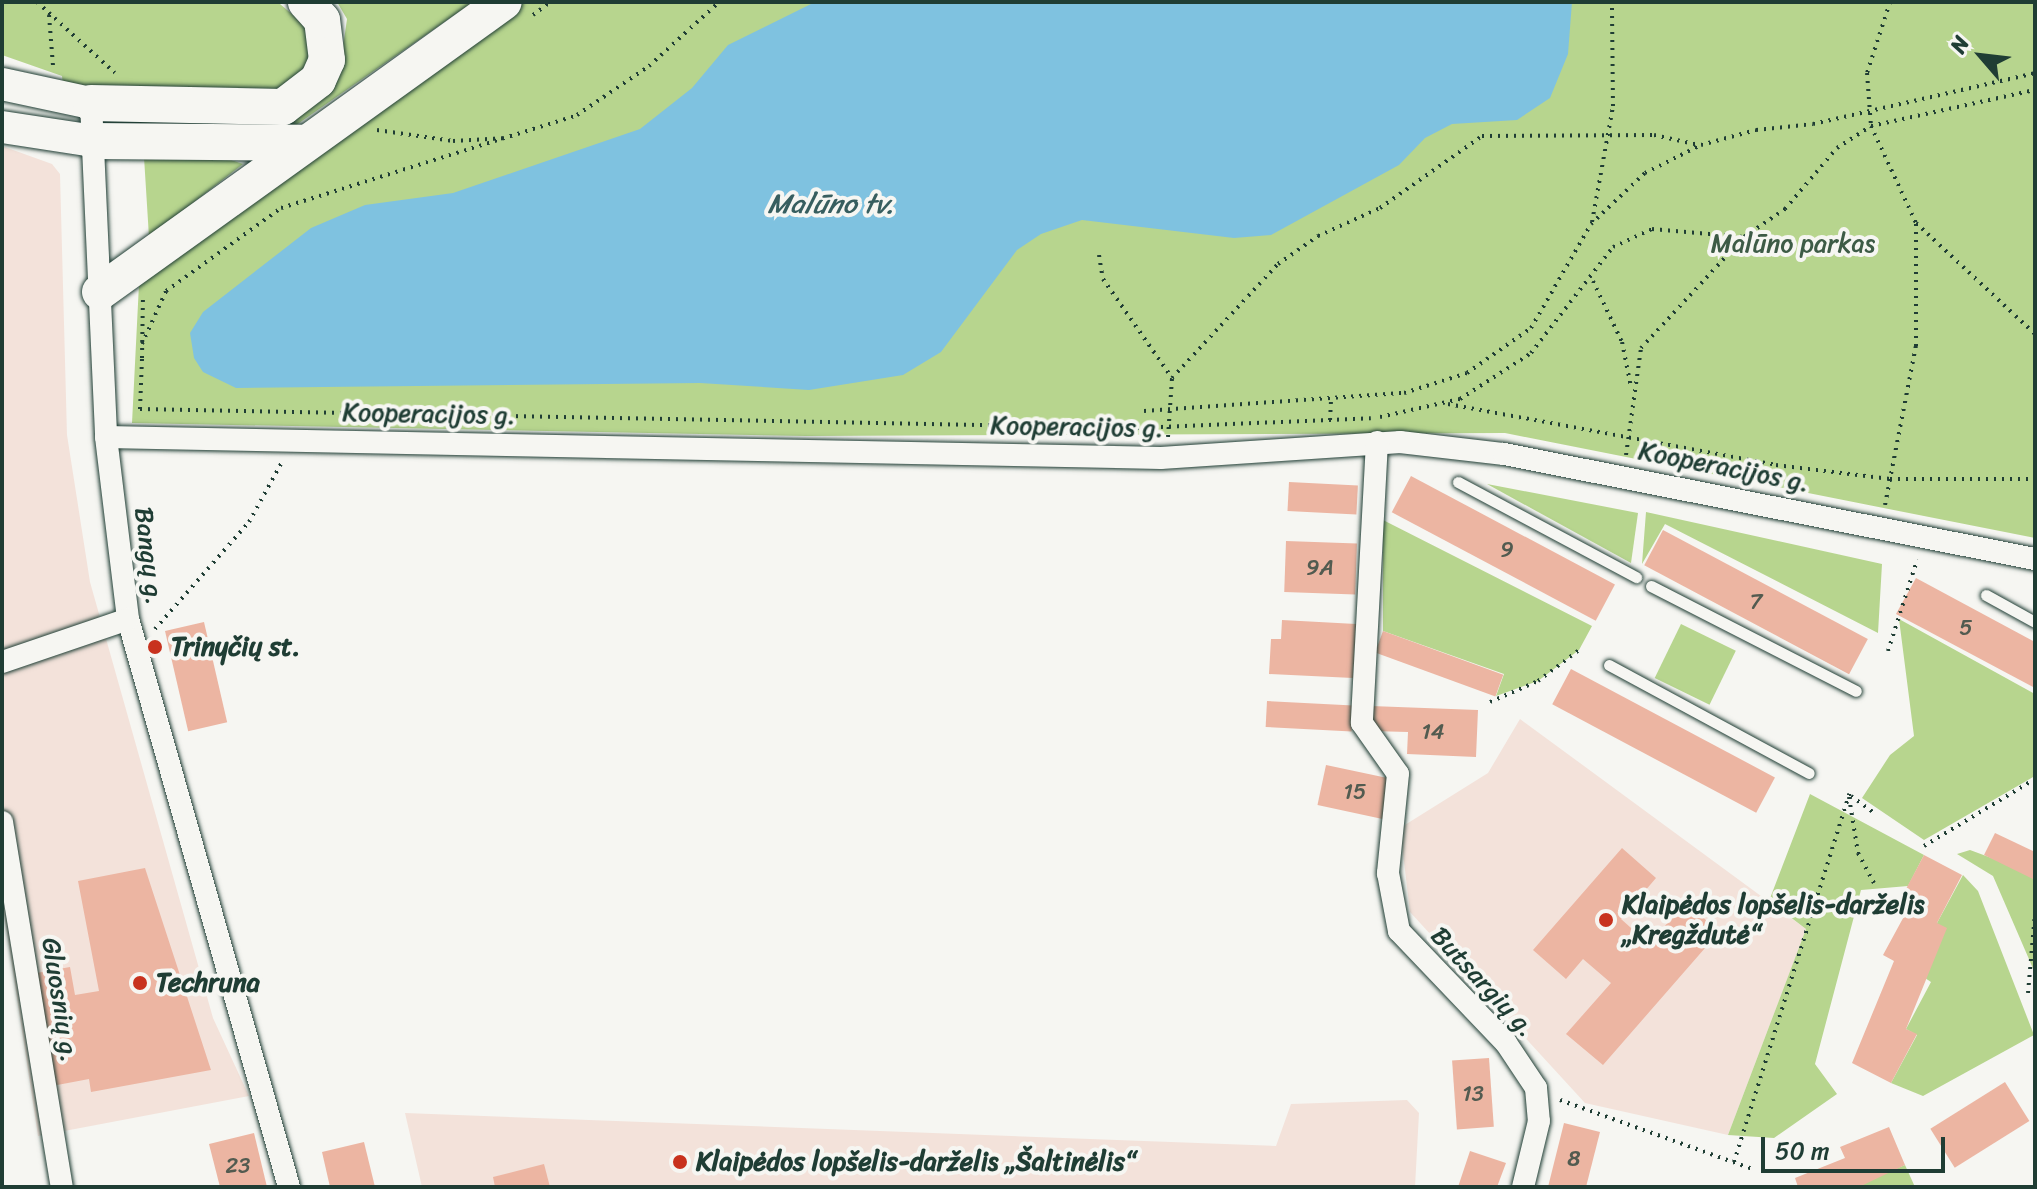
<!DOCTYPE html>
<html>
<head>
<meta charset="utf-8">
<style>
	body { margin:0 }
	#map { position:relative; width:2037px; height:1189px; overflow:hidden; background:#f6f6f2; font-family:Sriracha,sans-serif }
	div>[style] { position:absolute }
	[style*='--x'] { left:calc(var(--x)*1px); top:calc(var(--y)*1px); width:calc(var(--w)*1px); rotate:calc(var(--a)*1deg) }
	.built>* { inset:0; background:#f3e2da }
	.green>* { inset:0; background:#b7d58e; transform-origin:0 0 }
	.water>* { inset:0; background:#7fc2e0 }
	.building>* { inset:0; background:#ecb5a2; transform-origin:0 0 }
	.path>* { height:4px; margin-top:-2px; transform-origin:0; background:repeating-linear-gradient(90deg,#1f3d34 0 2px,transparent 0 8px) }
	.roads { filter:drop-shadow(0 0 2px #1f3d34) drop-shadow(0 0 2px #1f3d34) }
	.service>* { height:11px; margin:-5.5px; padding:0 5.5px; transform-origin:5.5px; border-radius:5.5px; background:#f6f6f2 }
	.minor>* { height:22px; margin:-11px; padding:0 11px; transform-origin:11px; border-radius:11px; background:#f6f6f2 }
	.secondary>* { height:32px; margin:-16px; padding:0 16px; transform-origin:16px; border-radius:16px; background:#f6f6f2 }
	.primary>* { height:36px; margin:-18px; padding:0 18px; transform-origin:18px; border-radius:18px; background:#f6f6f2 }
	.dots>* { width:22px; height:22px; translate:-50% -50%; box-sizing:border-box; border:4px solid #f6f6f2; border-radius:50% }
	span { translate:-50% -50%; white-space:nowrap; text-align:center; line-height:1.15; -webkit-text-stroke:8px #f6f6f2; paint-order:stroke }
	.number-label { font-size:22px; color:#525b50 }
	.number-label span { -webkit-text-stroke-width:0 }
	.park-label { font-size:26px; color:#3d5b46 }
	.street-label { font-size:26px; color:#1f3d34 }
	.poi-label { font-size:26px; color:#1f3d34; font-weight:700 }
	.left { translate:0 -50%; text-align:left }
	.water-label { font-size:28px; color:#375e5f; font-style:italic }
	.frame { position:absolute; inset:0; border:4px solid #1f3d34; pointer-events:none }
	.north { position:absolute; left:1941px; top:16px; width:80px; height:80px; -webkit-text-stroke:6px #f6f6f2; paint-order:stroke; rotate:298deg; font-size:22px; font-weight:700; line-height:32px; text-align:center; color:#1f3d34 }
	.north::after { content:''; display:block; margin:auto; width:28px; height:36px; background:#1f3d34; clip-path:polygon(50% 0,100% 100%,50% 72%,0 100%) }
	.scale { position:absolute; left:1761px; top:1137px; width:184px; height:36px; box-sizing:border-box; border:4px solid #1f3d34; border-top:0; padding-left:10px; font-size:24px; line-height:28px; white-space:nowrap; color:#1f3d34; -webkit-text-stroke:6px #f6f6f2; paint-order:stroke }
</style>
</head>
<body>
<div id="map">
	<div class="built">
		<div style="clip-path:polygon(2px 146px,52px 164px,60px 174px,67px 435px,90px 582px,213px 1018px,249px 1096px,38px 1136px,2px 900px)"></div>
		<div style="clip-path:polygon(1520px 719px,1806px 929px,1728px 1135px,1585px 1103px,1410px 912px,1400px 828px,1488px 773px)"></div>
		<div style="clip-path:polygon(1407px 1100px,1419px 1113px,1415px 1187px,422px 1187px,405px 1113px,1276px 1146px,1291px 1104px)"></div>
	</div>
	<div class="green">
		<div style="clip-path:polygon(2px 2px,280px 4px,318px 36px,315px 58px,289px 93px,63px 86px,62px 76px,2px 55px)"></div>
		<div style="clip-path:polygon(337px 2px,473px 2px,289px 130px,140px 127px,141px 117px,261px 123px,339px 75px,347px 19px)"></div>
		<div style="clip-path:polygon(521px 2px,2035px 2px,2035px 538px,1505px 433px,806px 436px,132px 423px,139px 284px)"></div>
		<div style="clip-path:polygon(144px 157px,228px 159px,243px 164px,149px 237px)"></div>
		<div style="clip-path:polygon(1487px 484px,1638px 513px,1631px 563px)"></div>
		<div style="clip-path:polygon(1646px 512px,1882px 564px,1878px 633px,1665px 524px,1642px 564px)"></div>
		<div style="clip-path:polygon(1383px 520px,1592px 626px,1579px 650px,1538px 681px,1496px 696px,1504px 674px,1383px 631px)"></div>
		<div style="clip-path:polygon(1899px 619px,2035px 694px,2035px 776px,1924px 840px,1862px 798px,1890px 755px,1914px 736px)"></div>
		<div style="left:1681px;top:624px;width:61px;height:60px;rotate:26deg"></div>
		<div style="clip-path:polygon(1810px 794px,1924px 855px,1908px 886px,1861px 890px,1815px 1064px,1837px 1094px,1774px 1138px,1728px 1135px,1806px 929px,1769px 901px)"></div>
		<div style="clip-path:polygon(1970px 850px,2035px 874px,2035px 973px,1993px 876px,1957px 854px)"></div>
		<div style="clip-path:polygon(1963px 875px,1978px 891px,2034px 1035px,1923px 1096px,1891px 1083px,1917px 1035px,1906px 1029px,1931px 982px,1922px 976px,1937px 923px)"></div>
		<div style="clip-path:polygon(1905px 1165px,1915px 1187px,1859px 1187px,1858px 1184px)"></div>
	</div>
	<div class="water">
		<div style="clip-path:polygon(1572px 2px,1568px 54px,1550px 98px,1517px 120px,1452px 124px,1425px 138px,1399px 165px,1271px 235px,1234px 238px,1082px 220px,1041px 234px,1017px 250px,941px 352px,903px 375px,809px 390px,700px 383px,236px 388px,203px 372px,194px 358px,190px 333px,203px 312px,311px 228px,365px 205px,453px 193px,640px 129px,692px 88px,728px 45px,811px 4px)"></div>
	</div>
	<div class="building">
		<div style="left:1411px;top:476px;width:231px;height:41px;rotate:28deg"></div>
		<div style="left:1289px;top:482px;width:69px;height:29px;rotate:3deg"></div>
		<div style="left:1663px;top:530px;width:232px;height:40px;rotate:28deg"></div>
		<div style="left:1286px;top:541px;width:71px;height:51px;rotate:2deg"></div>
		<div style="clip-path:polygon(1916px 578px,2035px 642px,2035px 688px,1896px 614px)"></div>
		<div style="clip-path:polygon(1282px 620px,1356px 624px,1353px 678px,1269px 674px,1271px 639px,1281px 639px)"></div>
		<div style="left:204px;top:622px;width:103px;height:40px;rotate:77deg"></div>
		<div style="left:1383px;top:631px;width:128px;height:23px;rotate:20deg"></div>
		<div style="left:1571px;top:669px;width:231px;height:40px;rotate:28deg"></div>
		<div style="left:1267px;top:701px;width:86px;height:26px;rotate:3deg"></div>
		<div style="clip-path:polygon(1371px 706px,1478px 710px,1476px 757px,1407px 754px,1408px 732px,1371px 731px)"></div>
		<div style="left:1326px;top:765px;width:70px;height:41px;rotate:12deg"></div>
		<div style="clip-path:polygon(1995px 833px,2035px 852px,2033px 879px,1984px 855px)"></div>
		<div style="clip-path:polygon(1622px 848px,1656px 878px,1621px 919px,1649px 944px,1686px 902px,1719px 932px,1603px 1065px,1566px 1034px,1611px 983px,1583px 959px,1566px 979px,1533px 950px)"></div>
		<div style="clip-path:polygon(1924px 855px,1962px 875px,1937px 923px,1947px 928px,1906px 1029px,1917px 1034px,1891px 1083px,1852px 1063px,1894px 961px,1883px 955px,1908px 909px,1898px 904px)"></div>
		<div style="clip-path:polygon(145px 868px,211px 1070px,91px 1092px,89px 1079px,52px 1086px,31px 974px,70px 967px,75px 995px,99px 991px,78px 881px)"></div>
		<div style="left:1489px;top:1058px;width:69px;height:37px;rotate:86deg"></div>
		<div style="left:2005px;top:1082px;width:46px;height:88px;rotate:58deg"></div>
		<div style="clip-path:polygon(1564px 1123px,1600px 1132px,1586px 1187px,1548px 1187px)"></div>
		<div style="clip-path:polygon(1889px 1127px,1905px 1165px,1859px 1187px,1798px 1187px,1795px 1178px,1845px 1158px,1840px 1147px)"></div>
		<div style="clip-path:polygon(254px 1133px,267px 1187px,220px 1187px,209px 1144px)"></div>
		<div style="clip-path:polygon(364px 1142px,375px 1187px,330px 1187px,322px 1152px)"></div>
		<div style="clip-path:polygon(1470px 1151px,1506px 1163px,1497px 1187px,1458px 1187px)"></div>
		<div style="clip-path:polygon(544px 1164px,550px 1187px,495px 1187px,493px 1177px)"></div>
	</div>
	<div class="path">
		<div style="--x:37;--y:2;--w:105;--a:42.3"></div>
		<div style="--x:1890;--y:2;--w:75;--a:107.9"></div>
		<div style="--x:1867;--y:73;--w:53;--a:85.7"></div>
		<div style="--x:1871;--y:126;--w:107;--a:65.1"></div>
		<div style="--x:1916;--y:223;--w:163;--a:43"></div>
		<div style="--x:49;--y:15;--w:51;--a:85.5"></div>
		<div style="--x:533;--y:15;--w:21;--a:-37"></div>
		<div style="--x:377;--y:130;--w:77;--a:8.2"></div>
		<div style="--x:453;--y:141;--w:54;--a:-3.2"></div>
		<div style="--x:1592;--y:222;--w:118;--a:-79.7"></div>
		<div style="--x:1613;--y:106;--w:104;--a:-90.6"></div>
		<div style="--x:1099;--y:255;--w:24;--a:81"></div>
		<div style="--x:1103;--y:279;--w:121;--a:55.1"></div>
		<div style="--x:1593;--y:281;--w:68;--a:64.6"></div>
		<div style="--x:1622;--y:342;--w:46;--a:78.7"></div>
		<div style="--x:142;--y:344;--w:58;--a:-65.6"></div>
		<div style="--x:166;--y:291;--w:142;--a:-35.8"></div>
		<div style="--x:281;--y:208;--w:310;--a:-17.4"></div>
		<div style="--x:577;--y:115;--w:87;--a:-34.2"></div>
		<div style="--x:649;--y:66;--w:95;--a:-42.4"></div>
		<div style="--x:142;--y:358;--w:62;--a:-89.1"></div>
		<div style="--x:142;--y:359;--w:50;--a:92.3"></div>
		<div style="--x:140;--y:409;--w:997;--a:1.09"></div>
		<div style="--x:1137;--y:428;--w:234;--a:-2.4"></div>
		<div style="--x:1448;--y:404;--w:334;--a:10.5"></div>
		<div style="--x:1776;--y:465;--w:115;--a:7"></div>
		<div style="--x:1890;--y:479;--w:145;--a:0"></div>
		<div style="--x:1144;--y:411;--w:261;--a:-4"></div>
		<div style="--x:1404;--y:393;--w:66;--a:-17.6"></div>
		<div style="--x:1467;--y:373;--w:78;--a:-35.1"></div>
		<div style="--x:1531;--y:328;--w:120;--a:-60"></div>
		<div style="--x:1591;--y:224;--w:74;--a:-43.4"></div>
		<div style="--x:1645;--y:173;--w:63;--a:-26.6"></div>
		<div style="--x:1701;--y:145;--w:57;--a:-15.3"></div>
		<div style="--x:1756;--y:130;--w:57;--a:-6"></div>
		<div style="--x:1813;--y:124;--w:228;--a:-12.9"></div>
		<div style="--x:1380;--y:417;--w:82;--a:-12.7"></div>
		<div style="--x:1460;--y:399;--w:85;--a:-32.9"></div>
		<div style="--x:1531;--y:353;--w:134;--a:-52.3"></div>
		<div style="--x:1613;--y:247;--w:43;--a:-24.8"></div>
		<div style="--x:1652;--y:229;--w:92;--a:5"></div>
		<div style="--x:1744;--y:237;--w:50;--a:-34.3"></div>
		<div style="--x:1785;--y:209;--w:80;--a:-49.6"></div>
		<div style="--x:1837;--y:148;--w:40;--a:-32.9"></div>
		<div style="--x:1871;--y:126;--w:168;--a:-12.4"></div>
		<div style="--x:1330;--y:420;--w:22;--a:-87"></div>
		<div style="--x:1168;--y:437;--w:59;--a:-86.1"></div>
		<div style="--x:1172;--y:378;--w:156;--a:-47.1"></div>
		<div style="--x:1278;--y:264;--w:49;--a:-35"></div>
		<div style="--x:1318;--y:236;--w:68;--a:-24.3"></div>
		<div style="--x:1380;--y:208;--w:125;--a:-35.2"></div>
		<div style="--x:1482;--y:136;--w:172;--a:-0.3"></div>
		<div style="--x:1654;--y:135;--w:46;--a:12.5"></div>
		<div style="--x:1626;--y:455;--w:108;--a:-82"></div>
		<div style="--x:1641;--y:348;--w:151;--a:-47.1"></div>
		<div style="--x:1885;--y:505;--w:162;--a:-79"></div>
		<div style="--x:1916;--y:346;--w:123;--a:-90"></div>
		<div style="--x:155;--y:629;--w:142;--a:-48.7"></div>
		<div style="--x:249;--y:522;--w:68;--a:-61.2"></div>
		<div style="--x:1888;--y:651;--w:96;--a:-72.3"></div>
		<div style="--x:1490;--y:702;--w:52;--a:-23.6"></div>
		<div style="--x:1538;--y:681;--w:51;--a:-37.1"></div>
		<div style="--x:1851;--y:796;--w:29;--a:36"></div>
		<div style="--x:1849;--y:797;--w:57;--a:80.9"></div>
		<div style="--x:1858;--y:853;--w:34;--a:62"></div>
		<div style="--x:1924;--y:846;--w:130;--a:-31.1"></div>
		<div style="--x:2028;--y:993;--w:80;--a:-85"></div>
		<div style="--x:1560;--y:1100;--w:207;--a:19.7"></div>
		<div style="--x:1734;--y:1162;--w:386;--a:-72.6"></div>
	</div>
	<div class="roads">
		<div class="service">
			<div style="--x:1458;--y:482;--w:202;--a:28.1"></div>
			<div style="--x:1651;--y:586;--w:230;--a:27.1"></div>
			<div style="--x:1986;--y:595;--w:56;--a:28.9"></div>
			<div style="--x:1609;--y:665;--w:227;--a:28.4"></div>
		</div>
		<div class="minor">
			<div style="--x:91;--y:103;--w:334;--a:87.4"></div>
			<div style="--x:106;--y:437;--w:183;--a:83.1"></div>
			<div style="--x:128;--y:619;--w:590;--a:74.17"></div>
			<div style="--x:106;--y:437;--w:1055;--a:1.14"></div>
			<div style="--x:1161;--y:458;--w:240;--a:-3.8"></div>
			<div style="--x:1400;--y:442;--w:105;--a:6.6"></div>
			<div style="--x:1504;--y:454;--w:541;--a:11.19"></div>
			<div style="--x:1377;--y:442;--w:281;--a:93.1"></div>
			<div style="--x:1362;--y:723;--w:62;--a:54.8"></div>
			<div style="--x:1398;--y:774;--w:100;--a:95.8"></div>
			<div style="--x:1388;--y:873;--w:59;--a:79.3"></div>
			<div style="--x:1399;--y:931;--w:155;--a:46.3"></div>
			<div style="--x:1506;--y:1043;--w:54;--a:56.3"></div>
			<div style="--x:1536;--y:1088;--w:33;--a:85"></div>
			<div style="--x:1539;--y:1121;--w:68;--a:103.6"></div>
			<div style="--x:2;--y:662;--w:133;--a:-18.8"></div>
			<div style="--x:2;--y:822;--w:370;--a:80.7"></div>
		</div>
		<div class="secondary">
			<div style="--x:2;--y:84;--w:91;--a:12.1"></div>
			<div style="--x:2;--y:127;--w:92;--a:8.7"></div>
		</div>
		<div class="primary">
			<div style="--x:91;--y:103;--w:192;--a:1.2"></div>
			<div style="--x:283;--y:107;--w:44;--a:-37.6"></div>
			<div style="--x:318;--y:80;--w:22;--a:-66"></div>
			<div style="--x:327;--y:60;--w:40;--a:-97.1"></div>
			<div style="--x:322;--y:20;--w:24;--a:-132"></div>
			<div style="--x:93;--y:141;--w:210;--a:0.5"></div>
			<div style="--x:100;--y:292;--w:497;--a:-35.7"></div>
		</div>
	</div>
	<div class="dots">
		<div style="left:155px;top:647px;background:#c8321e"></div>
		<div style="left:1606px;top:920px;background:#c8321e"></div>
		<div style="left:140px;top:983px;background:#c8321e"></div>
		<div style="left:680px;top:1162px;background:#c8321e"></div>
	</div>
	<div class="number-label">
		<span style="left:1507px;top:550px">9</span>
		<span style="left:1320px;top:568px">9A</span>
		<span style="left:1756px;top:602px">7</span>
		<span style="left:1966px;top:628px">5</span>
		<span style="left:1433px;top:732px">14</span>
		<span style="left:1355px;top:792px">15</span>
		<span style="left:1473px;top:1094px">13</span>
		<span style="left:1574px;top:1159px">8</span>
		<span style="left:238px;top:1166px">23</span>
	</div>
	<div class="park-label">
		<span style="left:1793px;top:244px">Malūno parkas</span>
	</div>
	<div class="street-label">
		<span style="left:429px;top:414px;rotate:1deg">Kooperacijos g.</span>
		<span style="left:1077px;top:427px;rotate:1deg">Kooperacijos g.</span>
		<span style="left:1724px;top:467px;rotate:11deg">Kooperacijos g.</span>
		<span style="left:149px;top:556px;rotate:83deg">Bangų g.</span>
		<span style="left:1483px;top:982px;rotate:47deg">Butsargių g.</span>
		<span style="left:60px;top:1000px;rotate:81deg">Gluosnių g.</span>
	</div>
	<div class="poi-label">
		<span class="left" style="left:171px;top:647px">Trinyčių st.</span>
		<span class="left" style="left:1622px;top:920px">Klaipėdos lopšelis-darželis<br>„Kregždutė“</span>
		<span class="left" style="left:156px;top:983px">Techruna</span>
		<span class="left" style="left:696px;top:1162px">Klaipėdos lopšelis-darželis „Šaltinėlis“</span>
	</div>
	<div class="water-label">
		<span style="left:831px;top:204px">Malūno tv.</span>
	</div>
	<div class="frame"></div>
	<div class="north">N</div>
	<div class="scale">50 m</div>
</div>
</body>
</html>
